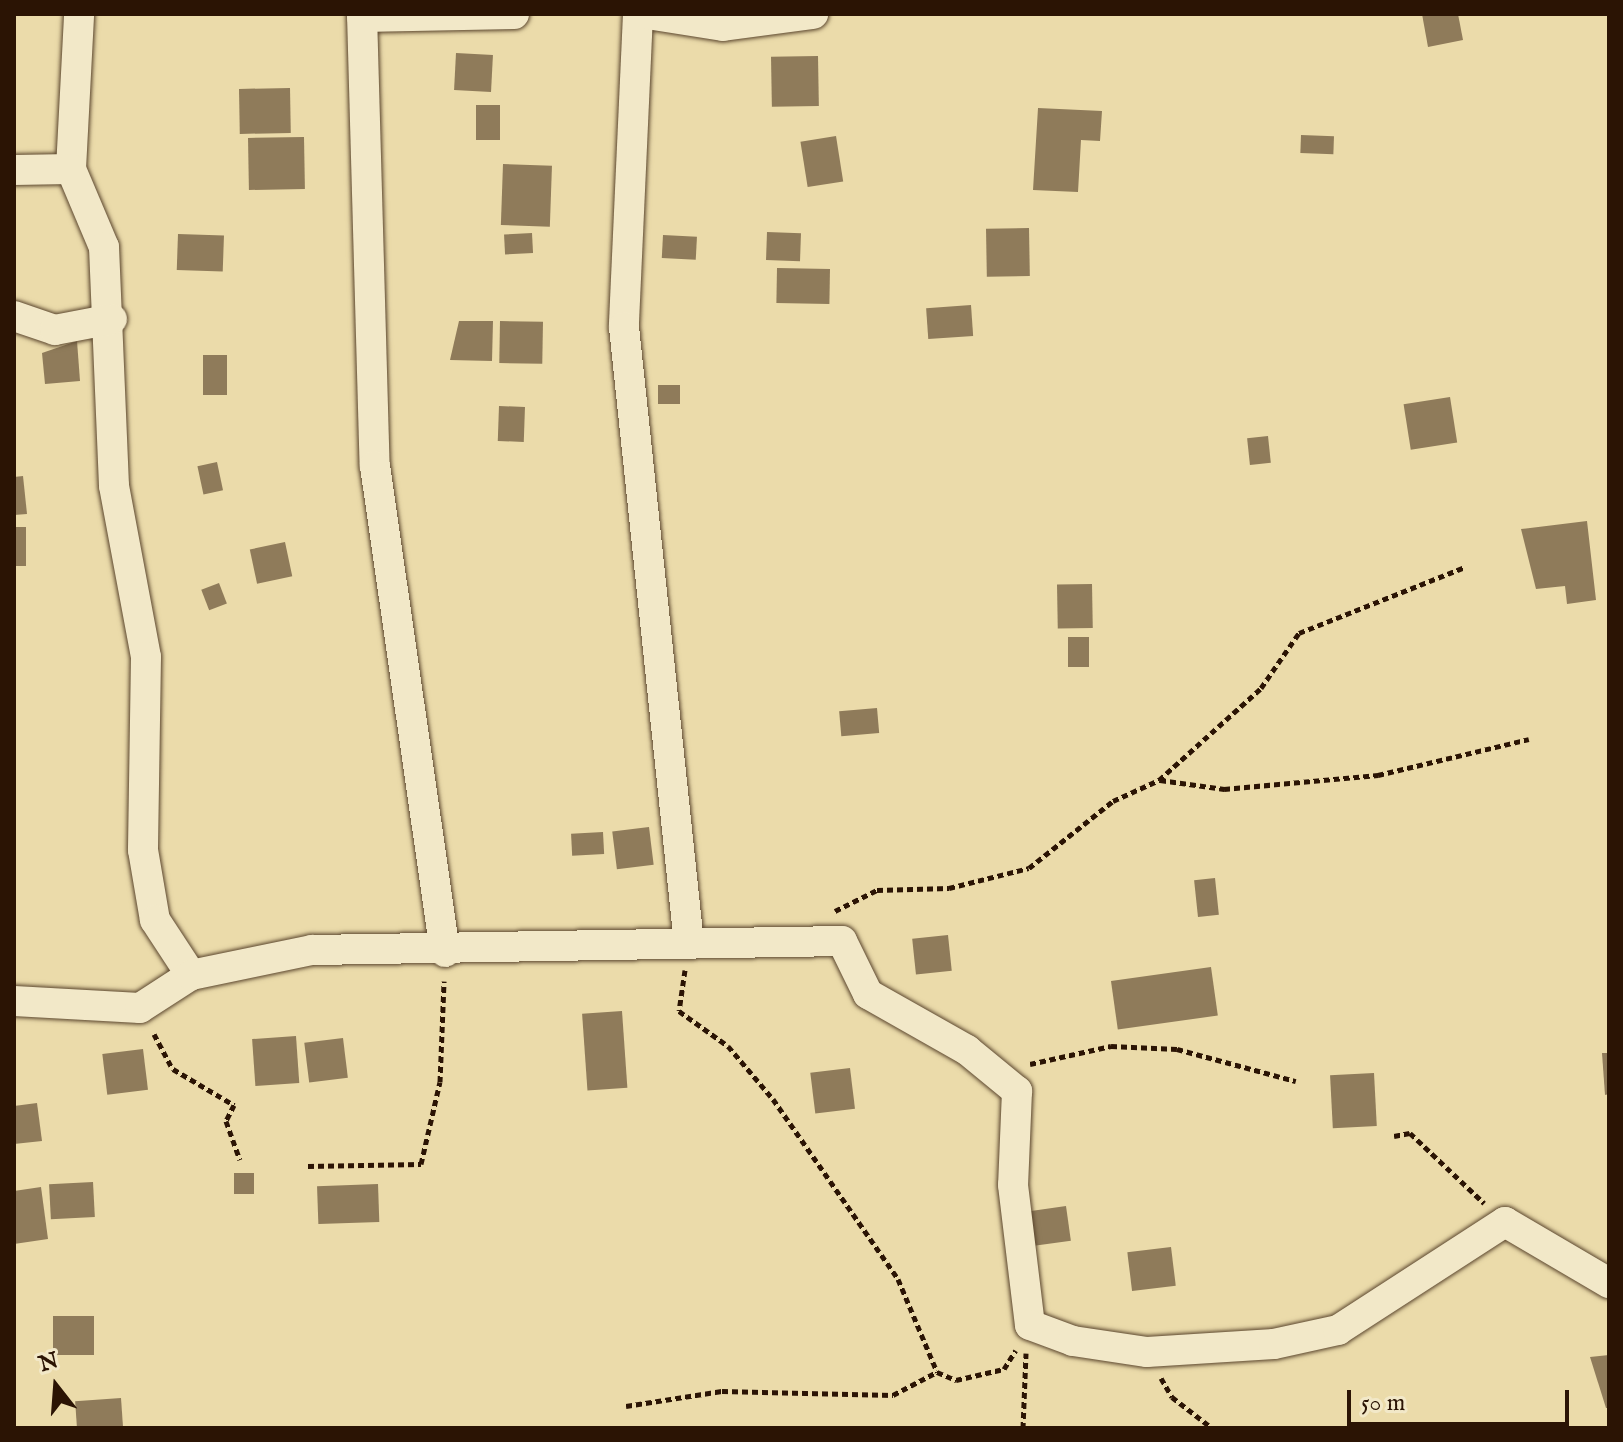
<!DOCTYPE html>
<html>
<head>
<meta charset="utf-8">
<style>
	body { margin:0 }
	#map { position:relative; width:1623px; height:1442px; overflow:hidden; background:#ebdbaa; font-family:"IM FELL English",serif }
	div>[style] { position:absolute }
	[style*='--x'] { left:calc(var(--x)*1px); top:calc(var(--y)*1px); width:calc(var(--w)*1px); rotate:calc(var(--a)*1deg) }
	.building>* { inset:0; background:#8f7b5a; transform-origin:0 0 }
	.path>* { height:5px; margin-top:-2.5px; transform-origin:0; background:repeating-linear-gradient(90deg,#2b1404 0 6px,transparent 0 10px) }
	.roads { filter:drop-shadow(0 0 2px #5b462e) drop-shadow(0 0 2px #5b462e) }
	.street>* { height:30px; margin:-15px; padding:0 15px; transform-origin:15px; border-radius:15px; background:#f2e8c8 }
	span { translate:-50% -50%; white-space:nowrap; text-align:center; line-height:1.15; -webkit-text-stroke:7px #f2e8c8; paint-order:stroke }
	.frame { position:absolute; inset:0; border:16px solid #2b1404; pointer-events:none }
	.north { position:absolute; left:16px; top:1346px; width:80px; height:80px; -webkit-text-stroke:6px #f2e8c8; paint-order:stroke; rotate:343deg; font-size:22px; font-weight:700; line-height:32px; text-align:center; color:#2b1404 }
	.north::after { content:''; display:block; margin:auto; width:28px; height:36px; background:#2b1404; clip-path:polygon(50% 0,100% 100%,50% 72%,0 100%) }
	.scale { position:absolute; left:1347px; top:1390px; width:222px; height:36px; box-sizing:border-box; border:4px solid #2b1404; border-top:0; padding-left:10px; font-size:24px; line-height:28px; white-space:nowrap; color:#2b1404; -webkit-text-stroke:6px #f2e8c8; paint-order:stroke }
</style>
</head>
<body>
<div id="map">
	<div class="building">
		<div style="clip-path:polygon(1422px 14px,1458px 14px,1463px 40px,1428px 47px)"></div>
		<div style="left:456px;top:53px;width:37px;height:37px;rotate:3deg"></div>
		<div style="left:818px;top:56px;width:50px;height:47px;rotate:89deg"></div>
		<div style="left:290px;top:88px;width:45px;height:51px;rotate:89deg"></div>
		<div style="left:476px;top:105px;width:24px;height:35px"></div>
		<div style="clip-path:polygon(1038px 108px,1102px 111px,1100px 141px,1081px 140px,1078px 192px,1033px 190px)"></div>
		<div style="left:1301px;top:135px;width:33px;height:18px;rotate:2deg"></div>
		<div style="left:836px;top:136px;width:46px;height:36px;rotate:81deg"></div>
		<div style="left:304px;top:137px;width:52px;height:56px;rotate:89deg"></div>
		<div style="left:503px;top:164px;width:49px;height:61px;rotate:2deg"></div>
		<div style="left:1029px;top:228px;width:48px;height:43px;rotate:89deg"></div>
		<div style="left:767px;top:232px;width:34px;height:28px;rotate:2deg"></div>
		<div style="left:532px;top:233px;width:20px;height:28px;rotate:87deg"></div>
		<div style="left:178px;top:234px;width:46px;height:36px;rotate:2deg"></div>
		<div style="left:663px;top:235px;width:34px;height:23px;rotate:3deg"></div>
		<div style="left:777px;top:268px;width:53px;height:35px;rotate:1deg"></div>
		<div style="left:971px;top:305px;width:31px;height:45px;rotate:86deg"></div>
		<div style="clip-path:polygon(459px 321px,493px 321px,492px 361px,450px 360px)"></div>
		<div style="left:500px;top:321px;width:43px;height:42px;rotate:1deg"></div>
		<div style="clip-path:polygon(77px 341px,80px 381px,45px 384px,42px 353px)"></div>
		<div style="left:203px;top:355px;width:24px;height:40px"></div>
		<div style="left:658px;top:385px;width:22px;height:19px"></div>
		<div style="left:1450px;top:397px;width:46px;height:47px;rotate:81deg"></div>
		<div style="left:499px;top:406px;width:26px;height:35px;rotate:2deg"></div>
		<div style="left:1268px;top:436px;width:27px;height:21px;rotate:84deg"></div>
		<div style="left:217px;top:462px;width:29px;height:20px;rotate:78deg"></div>
		<div style="clip-path:polygon(23px 476px,27px 514px,14px 515px,14px 477px)"></div>
		<div style="clip-path:polygon(1587px 521px,1596px 600px,1567px 604px,1565px 586px,1536px 589px,1521px 529px)"></div>
		<div style="left:14px;top:527px;width:12px;height:39px"></div>
		<div style="left:285px;top:542px;width:35px;height:36px;rotate:78deg"></div>
		<div style="left:219px;top:583px;width:22px;height:19px;rotate:69deg"></div>
		<div style="left:1092px;top:584px;width:44px;height:35px;rotate:89deg"></div>
		<div style="left:1089px;top:637px;width:30px;height:21px;rotate:90deg"></div>
		<div style="left:877px;top:708px;width:25px;height:38px;rotate:85deg"></div>
		<div style="left:649px;top:827px;width:38px;height:37px;rotate:83deg"></div>
		<div style="left:603px;top:832px;width:22px;height:32px;rotate:87deg"></div>
		<div style="left:1215px;top:878px;width:37px;height:21px;rotate:84deg"></div>
		<div style="left:948px;top:935px;width:36px;height:36px;rotate:84deg"></div>
		<div style="left:1211px;top:967px;width:49px;height:101px;rotate:82deg"></div>
		<div style="left:622px;top:1011px;width:77px;height:40px;rotate:86deg"></div>
		<div style="left:296px;top:1036px;width:47px;height:44px;rotate:86deg"></div>
		<div style="left:343px;top:1038px;width:40px;height:39px;rotate:83deg"></div>
		<div style="left:143px;top:1049px;width:41px;height:41px;rotate:83deg"></div>
		<div style="clip-path:polygon(1602px 1053px,1609px 1053px,1609px 1094px,1605px 1095px)"></div>
		<div style="left:850px;top:1068px;width:41px;height:40px;rotate:83deg"></div>
		<div style="left:1374px;top:1073px;width:53px;height:44px;rotate:87deg"></div>
		<div style="clip-path:polygon(37px 1103px,42px 1141px,14px 1144px,14px 1106px)"></div>
		<div style="left:234px;top:1173px;width:20px;height:21px"></div>
		<div style="left:93px;top:1182px;width:35px;height:44px;rotate:87deg"></div>
		<div style="left:378px;top:1184px;width:38px;height:61px;rotate:88deg"></div>
		<div style="clip-path:polygon(41px 1187px,48px 1239px,14px 1244px,14px 1191px)"></div>
		<div style="left:1066px;top:1206px;width:35px;height:37px;rotate:82deg"></div>
		<div style="left:1171px;top:1247px;width:39px;height:44px;rotate:83deg"></div>
		<div style="left:94px;top:1316px;width:39px;height:41px;rotate:90deg"></div>
		<div style="clip-path:polygon(1609px 1355px,1609px 1408px,1606px 1408px,1590px 1357px)"></div>
		<div style="left:121px;top:1398px;width:30px;height:46px;rotate:86deg"></div>
	</div>
	<div class="path">
		<div style="--x:1160;--y:780;--w:65;--a:8"></div>
		<div style="--x:1224;--y:789;--w:155;--a:-5.2"></div>
		<div style="--x:1378;--y:775;--w:155;--a:-13.4"></div>
		<div style="--x:835;--y:911;--w:47;--a:-26.6"></div>
		<div style="--x:877;--y:890;--w:72;--a:-1.6"></div>
		<div style="--x:949;--y:888;--w:82;--a:-14"></div>
		<div style="--x:1029;--y:868;--w:107;--a:-38.6"></div>
		<div style="--x:1113;--y:801;--w:51;--a:-24.5"></div>
		<div style="--x:1159;--y:780;--w:137;--a:-42"></div>
		<div style="--x:1261;--y:688;--w:67;--a:-55.4"></div>
		<div style="--x:1299;--y:633;--w:179;--a:-21.7"></div>
		<div style="--x:685;--y:970;--w:41;--a:98.3"></div>
		<div style="--x:679;--y:1011;--w:60;--a:35.5"></div>
		<div style="--x:728;--y:1046;--w:70;--a:49.7"></div>
		<div style="--x:773;--y:1099;--w:219;--a:55.2"></div>
		<div style="--x:898;--y:1279;--w:101;--a:67.2"></div>
		<div style="--x:154;--y:1034;--w:40;--a:62"></div>
		<div style="--x:173;--y:1069;--w:71;--a:30.5"></div>
		<div style="--x:234;--y:1105;--w:18;--a:117"></div>
		<div style="--x:226;--y:1121;--w:41;--a:70.3"></div>
		<div style="--x:1030;--y:1064;--w:83;--a:-12.5"></div>
		<div style="--x:1111;--y:1046;--w:66;--a:2.6"></div>
		<div style="--x:1177;--y:1049;--w:123;--a:15.1"></div>
		<div style="--x:1394;--y:1136;--w:16;--a:-11"></div>
		<div style="--x:1410;--y:1133;--w:102;--a:43.4"></div>
		<div style="--x:308;--y:1166;--w:113;--a:-1"></div>
		<div style="--x:421;--y:1164;--w:84;--a:-77"></div>
		<div style="--x:440;--y:1082;--w:101;--a:-87.7"></div>
		<div style="--x:1161;--y:1378;--w:22;--a:60"></div>
		<div style="--x:1172;--y:1397;--w:51;--a:37.8"></div>
		<div style="--x:626;--y:1406;--w:97;--a:-8.9"></div>
		<div style="--x:722;--y:1391;--w:171;--a:1.3"></div>
		<div style="--x:893;--y:1395;--w:50;--a:-27.6"></div>
		<div style="--x:937;--y:1372;--w:21;--a:23"></div>
		<div style="--x:956;--y:1380;--w:49;--a:-12.9"></div>
		<div style="--x:1004;--y:1369;--w:22;--a:-58"></div>
		<div style="--x:1023;--y:1428;--w:75;--a:-87.7"></div>
	</div>
	<div class="roads">
		<div class="street">
			<div style="--x:362;--y:14;--w:452;--a:88.4"></div>
			<div style="--x:375;--y:466;--w:491;--a:81.8"></div>
			<div style="--x:638;--y:14;--w:313;--a:92.6"></div>
			<div style="--x:624;--y:327;--w:619;--a:83.98"></div>
			<div style="--x:647;--y:14;--w:77;--a:9"></div>
			<div style="--x:723;--y:26;--w:91;--a:-7.6"></div>
			<div style="--x:362;--y:17;--w:152;--a:-1.1"></div>
			<div style="--x:71;--y:169;--w:155;--a:-87"></div>
			<div style="--x:14;--y:170;--w:57;--a:-1"></div>
			<div style="--x:71;--y:169;--w:85;--a:67.1"></div>
			<div style="--x:104;--y:247;--w:239;--a:87.6"></div>
			<div style="--x:114;--y:486;--w:174;--a:79.4"></div>
			<div style="--x:146;--y:657;--w:193;--a:90.9"></div>
			<div style="--x:143;--y:850;--w:71;--a:80.3"></div>
			<div style="--x:155;--y:920;--w:66;--a:56.8"></div>
			<div style="--x:14;--y:316;--w:43;--a:18.9"></div>
			<div style="--x:55;--y:330;--w:58;--a:-10.9"></div>
			<div style="--x:14;--y:1001;--w:126;--a:3.2"></div>
			<div style="--x:140;--y:1008;--w:61;--a:-32.9"></div>
			<div style="--x:191;--y:975;--w:124;--a:-11.7"></div>
			<div style="--x:312;--y:950;--w:530;--a:-0.97"></div>
			<div style="--x:842;--y:941;--w:59;--a:63.9"></div>
			<div style="--x:868;--y:994;--w:114;--a:29.5"></div>
			<div style="--x:967;--y:1050;--w:65;--a:39.4"></div>
			<div style="--x:1017;--y:1091;--w:94;--a:92.4"></div>
			<div style="--x:1013;--y:1185;--w:141;--a:83.1"></div>
			<div style="--x:1030;--y:1325;--w:46;--a:20.4"></div>
			<div style="--x:1073;--y:1341;--w:75;--a:8.5"></div>
			<div style="--x:1147;--y:1352;--w:127;--a:-3.6"></div>
			<div style="--x:1274;--y:1344;--w:66;--a:-12.3"></div>
			<div style="--x:1338;--y:1330;--w:199;--a:-32.9"></div>
			<div style="--x:1505;--y:1222;--w:121;--a:30.4"></div>
		</div>
	</div>
	<div class="frame"></div>
	<div class="north">N</div>
	<div class="scale">50 m</div>
</div>
</body>
</html>
